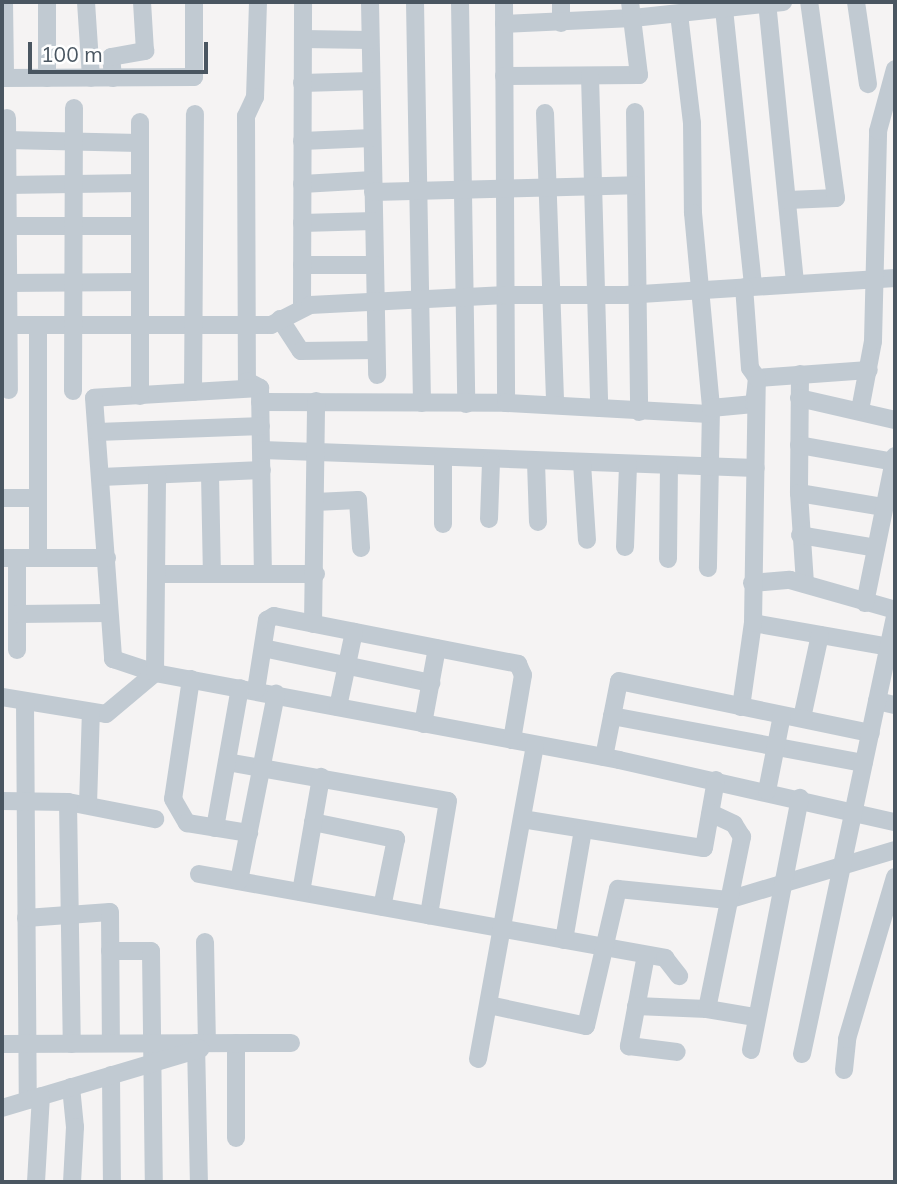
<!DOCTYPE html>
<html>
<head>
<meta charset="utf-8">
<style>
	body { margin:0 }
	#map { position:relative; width:897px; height:1184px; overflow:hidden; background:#f5f3f3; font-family:Mulish,sans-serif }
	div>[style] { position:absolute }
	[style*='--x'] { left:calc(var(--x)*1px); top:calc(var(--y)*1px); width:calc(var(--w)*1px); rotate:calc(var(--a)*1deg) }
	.minor>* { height:18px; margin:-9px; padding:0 9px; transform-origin:9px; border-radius:9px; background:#c1cad2 }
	span { translate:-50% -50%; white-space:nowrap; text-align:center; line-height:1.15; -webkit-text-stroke:5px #fff; paint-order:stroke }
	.frame { position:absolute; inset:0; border:4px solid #4a5661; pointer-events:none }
	.scale { position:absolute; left:28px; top:42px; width:180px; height:32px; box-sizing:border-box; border:4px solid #4a5661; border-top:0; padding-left:9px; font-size:21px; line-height:24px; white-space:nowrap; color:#4a5661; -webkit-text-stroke:5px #fff; paint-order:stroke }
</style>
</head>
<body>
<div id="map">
	<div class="minor">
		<div style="--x:4;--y:2;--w:76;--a:89.2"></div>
		<div style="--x:86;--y:2;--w:76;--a:86.2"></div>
		<div style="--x:258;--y:2;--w:95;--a:91.8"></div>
		<div style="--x:255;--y:97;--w:21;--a:115"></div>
		<div style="--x:246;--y:116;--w:265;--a:89.8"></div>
		<div style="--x:247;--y:381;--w:15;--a:28"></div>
		<div style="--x:260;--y:388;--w:186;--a:89.1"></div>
		<div style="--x:370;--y:2;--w:373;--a:88.9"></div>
		<div style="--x:415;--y:2;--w:401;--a:89"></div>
		<div style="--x:460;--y:2;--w:402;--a:89.1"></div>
		<div style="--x:504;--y:2;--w:401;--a:89.7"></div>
		<div style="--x:561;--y:2;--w:21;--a:90"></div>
		<div style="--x:767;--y:2;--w:281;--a:84.3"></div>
		<div style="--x:856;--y:2;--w:83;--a:81.7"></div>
		<div style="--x:724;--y:9;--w:277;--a:84"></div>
		<div style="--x:679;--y:14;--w:110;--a:83.2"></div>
		<div style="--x:692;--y:123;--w:90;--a:89.4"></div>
		<div style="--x:693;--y:213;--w:196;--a:84.7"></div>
		<div style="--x:711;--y:408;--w:160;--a:91.1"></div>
		<div style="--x:504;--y:24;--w:129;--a:-2.7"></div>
		<div style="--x:633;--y:18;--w:151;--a:-6.1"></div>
		<div style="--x:303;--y:39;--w:67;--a:0.9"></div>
		<div style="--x:504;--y:76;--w:135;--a:-0.4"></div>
		<div style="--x:639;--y:75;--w:74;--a:-97"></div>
		<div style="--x:590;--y:76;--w:332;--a:88.4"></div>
		<div style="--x:2;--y:78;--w:192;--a:-0.3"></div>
		<div style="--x:194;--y:77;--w:75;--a:-90"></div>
		<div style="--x:47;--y:78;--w:76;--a:-90"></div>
		<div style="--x:113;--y:78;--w:21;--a:-95"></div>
		<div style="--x:111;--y:57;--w:35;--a:-10"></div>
		<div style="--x:145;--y:51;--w:49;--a:-93.5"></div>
		<div style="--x:302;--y:83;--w:69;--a:-1.7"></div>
		<div style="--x:635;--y:112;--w:300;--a:89.2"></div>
		<div style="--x:545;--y:113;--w:292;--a:88"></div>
		<div style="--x:7;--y:118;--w:272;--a:89.6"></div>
		<div style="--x:7;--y:140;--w:132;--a:1.3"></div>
		<div style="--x:302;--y:141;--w:70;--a:-2.5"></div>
		<div style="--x:302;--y:184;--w:71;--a:-3.2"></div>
		<div style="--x:7;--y:185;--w:133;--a:-0.9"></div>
		<div style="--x:373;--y:192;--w:262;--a:-1.5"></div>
		<div style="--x:788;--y:200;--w:48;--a:-2.4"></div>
		<div style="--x:836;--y:198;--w:198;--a:-97.8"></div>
		<div style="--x:302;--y:223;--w:72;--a:-1.6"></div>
		<div style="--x:7;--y:226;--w:133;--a:0"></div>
		<div style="--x:302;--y:265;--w:73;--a:0"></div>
		<div style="--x:6;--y:283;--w:134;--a:-0.4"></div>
		<div style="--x:302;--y:306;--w:304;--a:-89.8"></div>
		<div style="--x:280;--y:319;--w:38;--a:57"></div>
		<div style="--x:301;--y:351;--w:75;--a:-0.8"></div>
		<div style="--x:2;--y:325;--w:269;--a:0"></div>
		<div style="--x:271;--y:325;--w:44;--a:-27.1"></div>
		<div style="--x:310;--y:305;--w:196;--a:-2.9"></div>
		<div style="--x:506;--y:295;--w:119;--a:0"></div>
		<div style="--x:625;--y:295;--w:271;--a:-3.6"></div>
		<div style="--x:800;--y:374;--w:119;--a:90.5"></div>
		<div style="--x:799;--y:493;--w:91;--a:86.2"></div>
		<div style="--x:260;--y:388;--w:166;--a:176.6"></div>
		<div style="--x:94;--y:398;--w:262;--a:85.8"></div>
		<div style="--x:113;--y:659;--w:44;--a:18.4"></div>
		<div style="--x:155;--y:673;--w:472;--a:10.6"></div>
		<div style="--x:619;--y:760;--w:283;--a:12.7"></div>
		<div style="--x:73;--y:391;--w:283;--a:-89.8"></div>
		<div style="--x:193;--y:392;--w:278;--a:-89.6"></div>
		<div style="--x:140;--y:396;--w:274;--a:-90"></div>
		<div style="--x:799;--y:398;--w:98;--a:12.9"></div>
		<div style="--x:260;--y:402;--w:246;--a:0.2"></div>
		<div style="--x:506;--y:403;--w:203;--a:3.1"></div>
		<div style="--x:711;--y:408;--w:43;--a:-5.3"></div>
		<div style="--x:754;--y:404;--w:26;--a:-83"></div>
		<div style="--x:757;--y:378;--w:112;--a:-4.1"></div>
		<div style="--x:860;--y:410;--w:70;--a:-79.3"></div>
		<div style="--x:873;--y:341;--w:210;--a:-88.6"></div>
		<div style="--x:878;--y:131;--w:64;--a:-74.7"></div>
		<div style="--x:97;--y:432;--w:164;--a:-2.1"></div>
		<div style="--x:799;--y:445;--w:97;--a:10.1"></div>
		<div style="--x:262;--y:450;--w:494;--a:2.1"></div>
		<div style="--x:443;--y:458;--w:66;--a:90"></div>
		<div style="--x:536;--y:462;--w:60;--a:88.1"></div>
		<div style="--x:582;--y:463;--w:77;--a:86.3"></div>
		<div style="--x:210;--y:474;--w:100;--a:88.9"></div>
		<div style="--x:101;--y:477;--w:161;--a:-2.5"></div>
		<div style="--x:799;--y:493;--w:86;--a:9.4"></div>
		<div style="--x:2;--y:498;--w:33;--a:0"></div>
		<div style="--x:315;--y:502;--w:43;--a:-2.7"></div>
		<div style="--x:358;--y:500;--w:48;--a:86.4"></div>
		<div style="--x:489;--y:519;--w:58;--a:-88"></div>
		<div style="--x:800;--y:535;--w:77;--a:9.7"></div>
		<div style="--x:625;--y:547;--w:83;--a:-87.9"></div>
		<div style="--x:2;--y:558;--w:105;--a:0"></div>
		<div style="--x:17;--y:558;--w:92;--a:90"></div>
		<div style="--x:38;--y:558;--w:233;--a:-90"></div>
		<div style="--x:668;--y:559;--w:93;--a:-89.4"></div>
		<div style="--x:158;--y:574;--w:158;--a:0"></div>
		<div style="--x:752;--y:583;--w:38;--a:-5"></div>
		<div style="--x:790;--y:580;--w:109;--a:15.9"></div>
		<div style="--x:865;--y:603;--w:150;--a:-78.5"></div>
		<div style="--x:18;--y:614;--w:91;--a:-0.6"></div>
		<div style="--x:753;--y:623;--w:138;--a:10"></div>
		<div style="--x:313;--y:624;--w:223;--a:-89.2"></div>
		<div style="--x:263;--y:648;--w:172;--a:11.8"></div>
		<div style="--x:191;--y:679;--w:121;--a:98.5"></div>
		<div style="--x:173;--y:799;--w:28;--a:60"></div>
		<div style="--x:187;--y:823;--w:63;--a:9.2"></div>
		<div style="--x:256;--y:690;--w:71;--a:-81.1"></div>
		<div style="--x:267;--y:620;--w:8;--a:-30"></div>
		<div style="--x:274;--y:616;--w:249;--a:11.1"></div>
		<div style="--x:518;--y:664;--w:12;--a:66"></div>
		<div style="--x:523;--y:675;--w:66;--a:99.6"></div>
		<div style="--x:2;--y:697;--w:105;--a:9.3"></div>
		<div style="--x:106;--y:714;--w:64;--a:-39.9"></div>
		<div style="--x:155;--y:673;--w:198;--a:-89.4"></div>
		<div style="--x:877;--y:701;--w:18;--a:13"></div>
		<div style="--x:25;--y:702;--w:398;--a:89.6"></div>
		<div style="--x:338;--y:707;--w:77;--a:-78"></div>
		<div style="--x:741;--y:707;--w:85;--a:-81.9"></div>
		<div style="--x:753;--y:623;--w:245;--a:-89.1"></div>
		<div style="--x:757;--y:378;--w:12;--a:-125"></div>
		<div style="--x:750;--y:368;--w:81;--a:-94.2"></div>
		<div style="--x:612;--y:716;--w:256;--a:10.6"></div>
		<div style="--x:802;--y:718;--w:85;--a:-77.8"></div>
		<div style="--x:423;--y:724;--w:77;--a:-79.6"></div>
		<div style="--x:604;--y:757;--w:77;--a:-78.8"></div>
		<div style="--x:619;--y:681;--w:257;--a:11.7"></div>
		<div style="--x:227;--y:762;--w:224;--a:10"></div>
		<div style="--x:448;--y:801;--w:116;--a:99.5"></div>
		<div style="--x:767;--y:791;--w:77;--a:-78.8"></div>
		<div style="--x:2;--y:801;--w:66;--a:0.9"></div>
		<div style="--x:68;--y:802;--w:89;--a:11.1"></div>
		<div style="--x:68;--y:802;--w:242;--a:89.1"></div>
		<div style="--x:88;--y:805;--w:93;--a:-88.2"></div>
		<div style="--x:522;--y:819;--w:184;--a:9.1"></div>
		<div style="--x:704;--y:848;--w:69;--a:-80"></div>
		<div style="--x:313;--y:822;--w:85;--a:11.6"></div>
		<div style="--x:396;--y:839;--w:69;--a:101.6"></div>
		<div style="--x:215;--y:828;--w:142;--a:-79.9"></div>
		<div style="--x:199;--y:874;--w:474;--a:10.2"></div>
		<div style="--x:665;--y:958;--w:23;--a:52"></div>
		<div style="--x:239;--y:881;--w:191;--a:-78.8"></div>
		<div style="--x:301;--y:892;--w:117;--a:-80.1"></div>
		<div style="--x:26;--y:918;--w:84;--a:-4.1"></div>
		<div style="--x:110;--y:912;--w:131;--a:89.6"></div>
		<div style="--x:564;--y:940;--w:112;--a:-80.2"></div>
		<div style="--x:205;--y:942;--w:101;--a:88.9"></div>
		<div style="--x:110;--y:951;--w:41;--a:0"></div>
		<div style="--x:151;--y:951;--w:231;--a:89.3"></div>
		<div style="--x:646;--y:955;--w:93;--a:100.6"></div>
		<div style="--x:629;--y:1046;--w:48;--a:7.1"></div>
		<div style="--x:489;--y:1005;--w:99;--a:12.2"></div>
		<div style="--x:586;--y:1026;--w:141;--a:-76.9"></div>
		<div style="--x:618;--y:889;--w:111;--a:5.7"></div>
		<div style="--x:728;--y:900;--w:174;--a:-16.7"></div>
		<div style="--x:636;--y:1006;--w:71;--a:2.4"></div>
		<div style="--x:707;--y:1009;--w:49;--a:9.5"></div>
		<div style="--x:707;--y:1009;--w:176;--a:-78.5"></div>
		<div style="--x:742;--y:837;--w:15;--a:-122"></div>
		<div style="--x:734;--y:824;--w:26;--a:-155"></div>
		<div style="--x:196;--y:1043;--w:139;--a:88.8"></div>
		<div style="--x:236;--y:1043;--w:95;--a:90"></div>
		<div style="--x:2;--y:1044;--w:289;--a:-0.2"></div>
		<div style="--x:751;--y:1050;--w:257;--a:-79"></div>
		<div style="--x:802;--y:1054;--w:448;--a:-78"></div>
		<div style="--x:478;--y:1059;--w:319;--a:-79.7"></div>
		<div style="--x:844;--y:1070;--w:31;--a:-84"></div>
		<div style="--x:847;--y:1039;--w:169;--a:-73.5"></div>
		<div style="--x:111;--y:1075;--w:107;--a:89.5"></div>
		<div style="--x:71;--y:1087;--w:40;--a:84.3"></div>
		<div style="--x:75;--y:1127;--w:55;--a:93.1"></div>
		<div style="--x:2;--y:1108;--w:207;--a:-16.6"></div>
		<div style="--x:36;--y:1182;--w:86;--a:-86.7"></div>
	</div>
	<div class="frame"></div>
	<div class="scale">100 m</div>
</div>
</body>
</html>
